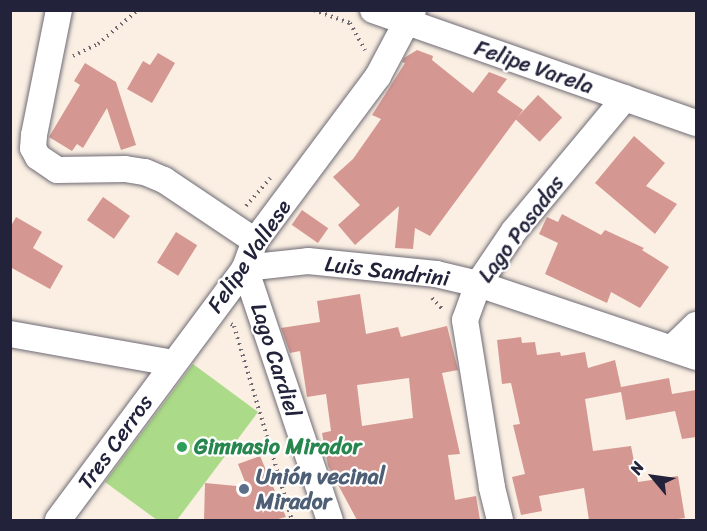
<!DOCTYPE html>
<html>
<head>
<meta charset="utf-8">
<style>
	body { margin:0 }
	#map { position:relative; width:707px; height:531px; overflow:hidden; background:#faefe2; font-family:Sriracha,sans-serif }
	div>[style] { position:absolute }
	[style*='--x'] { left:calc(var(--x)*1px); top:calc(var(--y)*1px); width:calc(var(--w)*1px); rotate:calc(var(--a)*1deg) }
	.green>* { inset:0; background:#abda88 }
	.building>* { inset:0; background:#d59791; transform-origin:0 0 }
	.path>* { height:4px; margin-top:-2px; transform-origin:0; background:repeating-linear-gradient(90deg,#6e6a75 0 1.5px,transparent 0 6px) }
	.roads { filter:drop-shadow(0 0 2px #6e6a75) drop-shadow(0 0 2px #6e6a75) }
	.minor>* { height:26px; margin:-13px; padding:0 13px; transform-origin:13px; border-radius:13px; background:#fff }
	.dots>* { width:16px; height:16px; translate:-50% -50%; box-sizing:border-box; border:3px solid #fff; border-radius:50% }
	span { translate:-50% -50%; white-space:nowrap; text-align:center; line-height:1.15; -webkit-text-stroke:4.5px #fff; paint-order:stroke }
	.street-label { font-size:22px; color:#22223b }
	.leisure-label { font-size:22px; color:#27864d; font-weight:700 }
	.left { translate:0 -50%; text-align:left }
	.service-label { font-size:22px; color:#4e5e75; font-weight:700 }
	.frame { position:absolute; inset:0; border:12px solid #22223b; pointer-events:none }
	.north { position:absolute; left:623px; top:447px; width:60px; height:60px; -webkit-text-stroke:4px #fff; paint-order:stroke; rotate:299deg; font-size:16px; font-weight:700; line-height:24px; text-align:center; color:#22223b }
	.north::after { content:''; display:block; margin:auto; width:21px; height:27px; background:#22223b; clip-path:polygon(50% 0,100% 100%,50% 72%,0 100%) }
</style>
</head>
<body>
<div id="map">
	<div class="green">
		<div style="clip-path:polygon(193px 364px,258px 412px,177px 520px,157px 520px,105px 482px)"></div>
	</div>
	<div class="building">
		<div style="clip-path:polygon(417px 50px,433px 56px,432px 60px,473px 93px,489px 72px,507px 79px,497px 92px,523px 110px,430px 236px,415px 228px,413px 249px,395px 248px,399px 206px,355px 245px,338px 225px,360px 205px,333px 177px,353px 159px,381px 119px,372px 115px,405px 63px,402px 62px,404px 58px)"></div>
		<div style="clip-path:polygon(158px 53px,175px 63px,152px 103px,127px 89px,143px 61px,150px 65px)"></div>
		<div style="clip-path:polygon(85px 63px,116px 82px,136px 145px,121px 150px,107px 108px,83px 148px,77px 144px,72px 151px,49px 137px,80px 85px,74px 81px)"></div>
		<div style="left:538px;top:95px;width:33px;height:33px;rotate:43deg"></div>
		<div style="clip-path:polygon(634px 136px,665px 163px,646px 186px,677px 204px,655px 234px,595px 183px)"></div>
		<div style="left:103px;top:197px;width:33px;height:28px;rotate:35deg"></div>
		<div style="left:302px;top:210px;width:32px;height:18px;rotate:35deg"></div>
		<div style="clip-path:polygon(562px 214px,601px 235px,605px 230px,644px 248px,642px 250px,669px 267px,640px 308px,611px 292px,607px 303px,545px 274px,558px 243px,539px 234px,547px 217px,558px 222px)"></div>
		<div style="clip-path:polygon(16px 217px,42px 232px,33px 248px,63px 266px,50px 289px,10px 267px,11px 226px)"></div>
		<div style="left:176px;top:232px;width:25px;height:36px;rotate:32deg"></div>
		<div style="clip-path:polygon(evenodd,360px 294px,366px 334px,398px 327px,401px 337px,447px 326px,458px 370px,442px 373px,460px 454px,448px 455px,455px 500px,476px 496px,480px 520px,357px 520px,328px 466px,322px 433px,331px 431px,326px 394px,307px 397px,300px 351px,290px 353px,281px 328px,320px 322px,317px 301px,360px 294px,409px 378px,413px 418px,362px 426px,357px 385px,409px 378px)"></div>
		<div style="clip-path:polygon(521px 337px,522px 343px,535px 342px,537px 355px,560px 352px,561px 356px,585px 352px,588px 368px,615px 360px,621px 387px,669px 378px,672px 394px,696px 390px,696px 437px,682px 439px,675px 411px,626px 420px,621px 392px,585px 399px,593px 451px,631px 446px,638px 482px,678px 476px,685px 518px,670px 520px,589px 520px,584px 488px,539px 496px,542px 511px,521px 515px,512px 477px,525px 474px,513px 425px,520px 424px,511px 383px,502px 384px,497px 340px)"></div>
		<div style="clip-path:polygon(260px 456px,286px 517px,274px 520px,204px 520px,205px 483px,247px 487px,238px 464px)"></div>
	</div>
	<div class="path">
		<div style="--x:314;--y:10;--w:38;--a:20"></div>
		<div style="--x:350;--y:23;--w:31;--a:61"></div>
		<div style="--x:73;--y:56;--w:28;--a:-26"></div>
		<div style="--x:98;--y:44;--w:52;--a:-40.4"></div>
		<div style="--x:246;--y:206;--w:37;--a:-49"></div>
		<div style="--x:432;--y:298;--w:16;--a:47"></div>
		<div style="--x:231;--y:324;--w:4;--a:34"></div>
		<div style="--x:234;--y:326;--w:202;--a:73.4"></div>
	</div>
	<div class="roads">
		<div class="minor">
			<div style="--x:59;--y:10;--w:127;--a:101.3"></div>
			<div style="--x:34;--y:135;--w:13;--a:94"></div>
			<div style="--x:33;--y:148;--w:10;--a:61"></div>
			<div style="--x:38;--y:157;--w:23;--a:34"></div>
			<div style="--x:57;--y:170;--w:68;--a:-0.8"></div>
			<div style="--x:125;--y:169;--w:20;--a:9"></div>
			<div style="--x:145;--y:172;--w:21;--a:23"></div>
			<div style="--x:164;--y:180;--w:110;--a:33.8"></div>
			<div style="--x:373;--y:10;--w:342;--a:19.3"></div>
			<div style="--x:245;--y:268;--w:63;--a:-6.3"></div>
			<div style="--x:308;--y:261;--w:129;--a:5.8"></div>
			<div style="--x:436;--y:274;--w:43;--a:13.4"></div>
			<div style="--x:478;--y:284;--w:230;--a:18.5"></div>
			<div style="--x:245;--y:268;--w:266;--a:71.4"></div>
			<div style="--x:10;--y:334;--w:166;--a:10.1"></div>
			<div style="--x:672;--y:348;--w:33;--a:-44"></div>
			<div style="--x:58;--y:520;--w:314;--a:-53.4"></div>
			<div style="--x:245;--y:268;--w:29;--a:-70"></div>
			<div style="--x:255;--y:241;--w:206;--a:-53.3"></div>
			<div style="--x:378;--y:76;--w:75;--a:-62.1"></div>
			<div style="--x:500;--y:520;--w:34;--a:-104"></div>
			<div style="--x:492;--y:487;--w:169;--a:-99.2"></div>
			<div style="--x:465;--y:320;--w:38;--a:-70"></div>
			<div style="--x:478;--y:284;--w:64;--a:-55.8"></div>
			<div style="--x:514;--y:231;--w:173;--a:-50.2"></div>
		</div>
	</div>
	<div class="dots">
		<div style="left:182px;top:447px;background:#2e9e5b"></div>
		<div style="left:244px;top:489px;background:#5c6f8a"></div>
	</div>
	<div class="street-label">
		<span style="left:534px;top:67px;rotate:19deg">Felipe Varela</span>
		<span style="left:521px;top:229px;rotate:-53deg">Lago Posadas</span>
		<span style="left:249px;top:256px;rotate:-56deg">Felipe Vallese</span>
		<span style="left:387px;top:271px;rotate:7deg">Luis Sandrini</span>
		<span style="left:276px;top:360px;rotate:72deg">Lago Cardiel</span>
		<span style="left:115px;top:442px;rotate:-54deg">Tres Cerros</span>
	</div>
	<div class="leisure-label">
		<span class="left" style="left:194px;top:447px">Gimnasio Mirador</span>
	</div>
	<div class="service-label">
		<span class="left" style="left:256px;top:489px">Unión vecinal<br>Mirador</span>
	</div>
	<div class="frame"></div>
	<div class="north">N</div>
</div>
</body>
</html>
